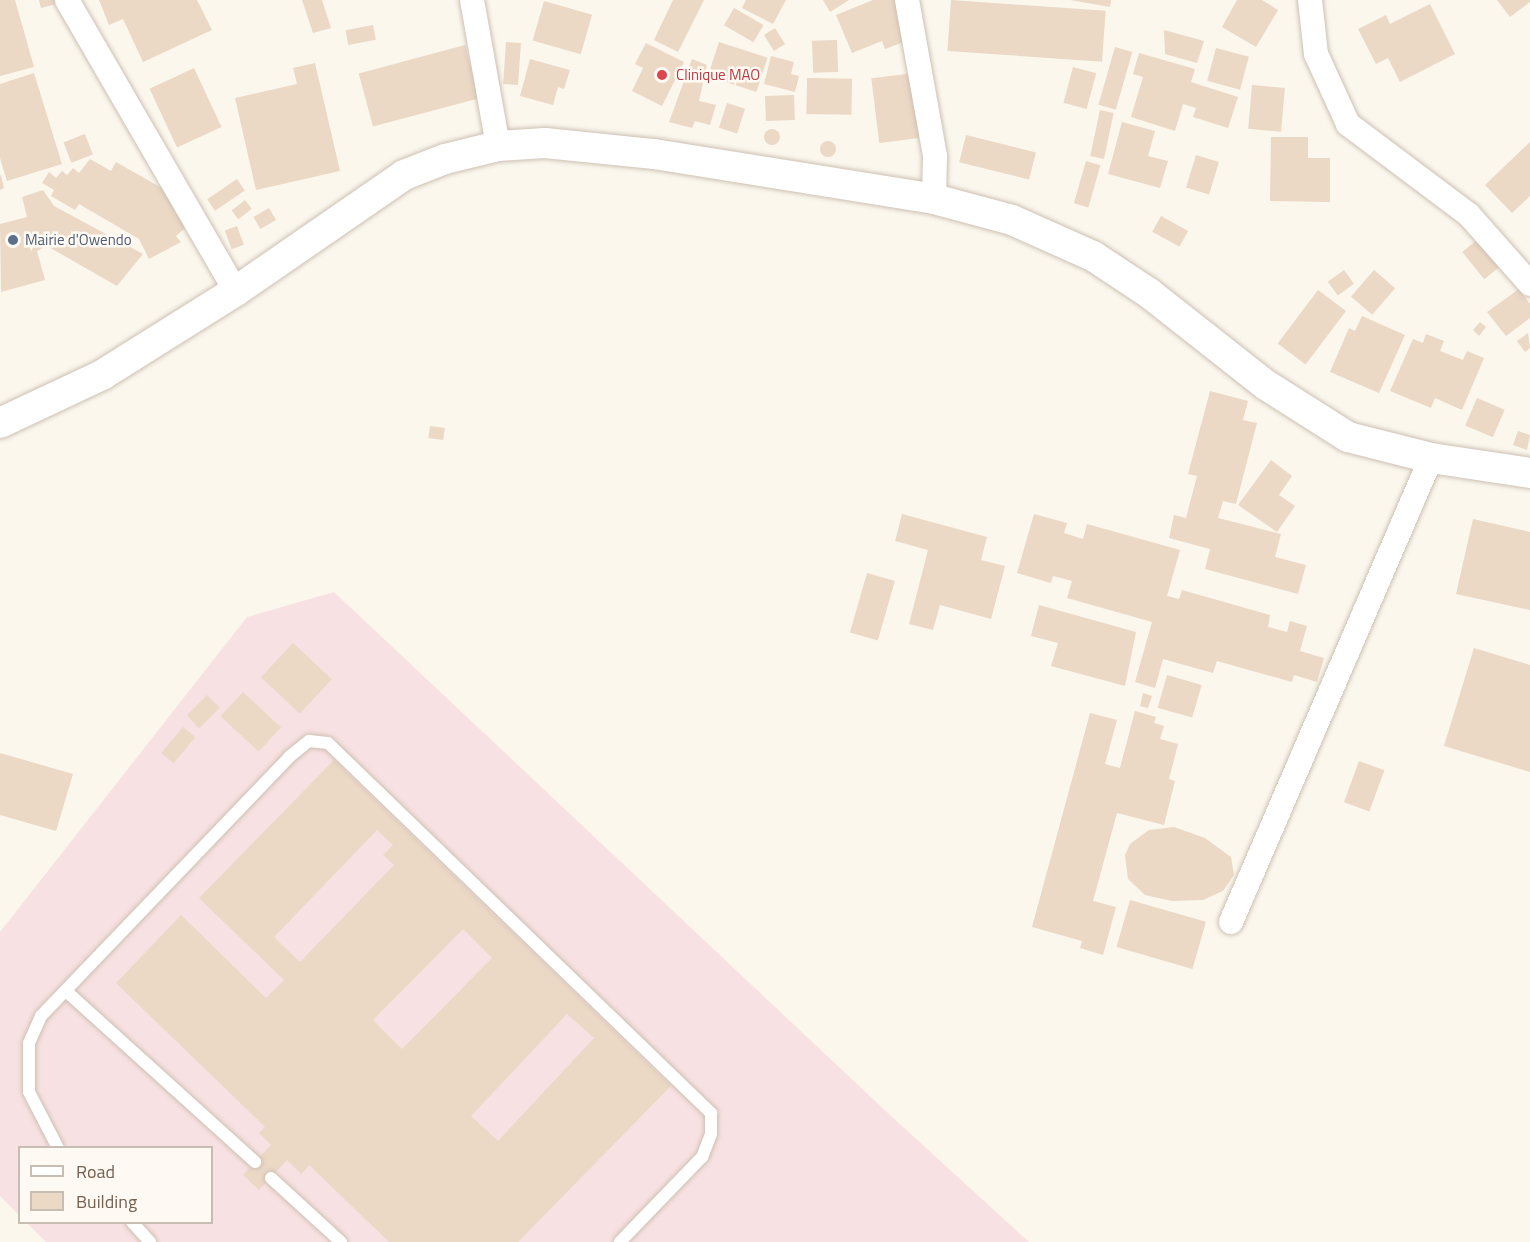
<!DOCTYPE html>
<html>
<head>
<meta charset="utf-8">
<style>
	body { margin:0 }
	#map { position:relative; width:1530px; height:1242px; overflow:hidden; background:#fbf7ed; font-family:"Titillium Web",sans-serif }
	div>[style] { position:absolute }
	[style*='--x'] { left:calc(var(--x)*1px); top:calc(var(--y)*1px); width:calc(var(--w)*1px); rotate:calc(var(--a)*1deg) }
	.medical>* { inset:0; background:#f8e1e2 }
	.building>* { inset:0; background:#ebd8c5; transform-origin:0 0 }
	.round { border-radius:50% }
	.roads { filter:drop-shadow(0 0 2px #cdc0b3) drop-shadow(0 0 2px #cdc0b3) }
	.service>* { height:12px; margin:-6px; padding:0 6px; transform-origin:6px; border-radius:6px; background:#fff }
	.minor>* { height:24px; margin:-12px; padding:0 12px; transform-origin:12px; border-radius:12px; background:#fff }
	.tertiary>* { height:30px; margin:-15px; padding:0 15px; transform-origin:15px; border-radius:15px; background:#fff }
	.dots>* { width:16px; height:16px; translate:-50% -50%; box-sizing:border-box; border:3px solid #fefaf3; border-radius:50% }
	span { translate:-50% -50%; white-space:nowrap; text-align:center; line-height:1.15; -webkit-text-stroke:5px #fefaf3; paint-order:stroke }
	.health-label { font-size:15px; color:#be3a42 }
	.left { translate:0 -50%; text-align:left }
	.service-label { font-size:15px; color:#4e5e75 }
	.legend { position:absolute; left:18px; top:1146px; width:195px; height:78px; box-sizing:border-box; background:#fefaf3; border:2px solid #c7bdb2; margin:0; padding:8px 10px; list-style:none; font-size:18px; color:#746151 }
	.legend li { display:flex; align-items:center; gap:12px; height:30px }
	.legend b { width:30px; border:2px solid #c7bdb2 }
</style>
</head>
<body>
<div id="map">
	<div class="medical">
		<div style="clip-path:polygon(334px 592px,891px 1116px,1029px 1242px,46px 1242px,27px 1223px,212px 1222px,212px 1148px,20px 1148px,19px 1215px,0 1196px,0 932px,247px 617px)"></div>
	</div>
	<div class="building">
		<div style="clip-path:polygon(0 0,15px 0,34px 67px,0 76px)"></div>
		<div style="clip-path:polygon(39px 0,55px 0,56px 4px,41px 8px)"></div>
		<div style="clip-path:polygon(99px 0,197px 0,212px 30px,143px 62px,123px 19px,109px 25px)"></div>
		<div style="clip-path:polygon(302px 0,322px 0,331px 28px,313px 33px)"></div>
		<div style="clip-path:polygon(673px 0,704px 0,678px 52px,654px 40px)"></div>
		<div style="clip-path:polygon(746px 0,786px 0,773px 24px,742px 8px)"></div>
		<div style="clip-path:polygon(823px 0,849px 0,830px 12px)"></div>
		<div style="clip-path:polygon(873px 0,895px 0,911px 39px,885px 49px,882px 41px,852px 53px,836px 15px)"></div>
		<div style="left:951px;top:0;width:155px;height:51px;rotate:4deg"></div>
		<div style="clip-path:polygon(1070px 0,1111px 0,1110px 7px)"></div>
		<div style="clip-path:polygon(1237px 0,1262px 0,1278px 10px,1256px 47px,1222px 27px)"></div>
		<div style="clip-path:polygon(1497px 0,1530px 0,1530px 2px,1510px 17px)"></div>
		<div style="left:544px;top:1px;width:50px;height:41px;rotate:16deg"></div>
		<div style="clip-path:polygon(1430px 4px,1455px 54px,1400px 82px,1388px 58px,1376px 64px,1358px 29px,1386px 15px,1390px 24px)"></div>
		<div style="left:734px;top:8px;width:34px;height:20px;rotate:30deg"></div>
		<div style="left:373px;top:25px;width:15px;height:28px;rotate:79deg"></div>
		<div style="left:775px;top:28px;width:19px;height:13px;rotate:58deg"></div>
		<div style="clip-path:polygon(1164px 30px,1204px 41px,1197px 63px,1165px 54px)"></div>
		<div style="left:837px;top:40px;width:32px;height:25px;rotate:88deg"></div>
		<div style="left:506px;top:42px;width:15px;height:42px;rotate:4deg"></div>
		<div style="left:719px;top:42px;width:51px;height:36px;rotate:18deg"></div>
		<div style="clip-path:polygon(646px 43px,684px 62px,662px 106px,632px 91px,643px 68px,635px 64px)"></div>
		<div style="left:465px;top:45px;width:55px;height:110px;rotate:75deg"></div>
		<div style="left:1115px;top:47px;width:18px;height:60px;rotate:16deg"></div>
		<div style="left:1216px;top:48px;width:34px;height:34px;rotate:15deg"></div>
		<div style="clip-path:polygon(1139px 53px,1195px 69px,1191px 82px,1238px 97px,1228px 128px,1193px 117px,1196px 108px,1183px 104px,1175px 131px,1131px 117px,1143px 77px,1133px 74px)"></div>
		<div style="clip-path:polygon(771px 56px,794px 62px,791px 74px,799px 76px,795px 92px,764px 84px)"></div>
		<div style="clip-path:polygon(530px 59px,570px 70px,564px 89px,558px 87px,553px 105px,520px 96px)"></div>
		<div style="clip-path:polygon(692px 59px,707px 65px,699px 101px,716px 105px,710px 125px,695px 121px,692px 128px,669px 122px)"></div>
		<div style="clip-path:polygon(315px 63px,340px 171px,256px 190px,235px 98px,297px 84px,293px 68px)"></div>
		<div style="left:1073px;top:67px;width:24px;height:37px;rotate:15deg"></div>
		<div style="left:194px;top:68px;width:65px;height:49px;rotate:65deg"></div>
		<div style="clip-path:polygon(34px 73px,62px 164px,7px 181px,0 158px,0 84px)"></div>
		<div style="left:915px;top:73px;width:65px;height:44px;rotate:83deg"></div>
		<div style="left:807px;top:78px;width:45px;height:36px;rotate:1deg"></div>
		<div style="left:1252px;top:85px;width:33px;height:44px;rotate:5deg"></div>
		<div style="left:794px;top:95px;width:25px;height:29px;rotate:88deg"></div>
		<div style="left:727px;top:103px;width:19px;height:26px;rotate:18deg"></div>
		<div style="left:1100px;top:110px;width:14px;height:47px;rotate:12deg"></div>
		<div style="clip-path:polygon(1122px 122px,1155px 131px,1148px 156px,1168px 161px,1160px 188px,1108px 174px)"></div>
		<div class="round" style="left:764px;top:129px;width:16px;height:16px"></div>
		<div style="left:85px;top:134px;width:22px;height:23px;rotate:69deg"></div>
		<div style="left:966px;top:135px;width:72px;height:28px;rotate:14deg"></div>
		<div style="clip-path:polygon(1271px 137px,1308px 137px,1308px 158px,1330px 158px,1330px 202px,1270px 201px)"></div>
		<div class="round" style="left:820px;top:141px;width:16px;height:16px"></div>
		<div style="clip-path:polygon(1530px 142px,1530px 196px,1512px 213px,1485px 185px)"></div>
		<div style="left:1196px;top:155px;width:24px;height:34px;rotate:17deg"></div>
		<div style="clip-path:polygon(90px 159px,111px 171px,116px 162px,167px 191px,185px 228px,176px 236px,181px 242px,149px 259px,139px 239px,79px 204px,75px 210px,51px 196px,54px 190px,42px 183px,49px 172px,56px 178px,62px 171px,67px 175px,73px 168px,79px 173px)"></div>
		<div style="left:1086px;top:161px;width:15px;height:44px;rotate:16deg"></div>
		<div style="clip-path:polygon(1px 175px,4px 188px,0 190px,0 176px)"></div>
		<div style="left:237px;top:179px;width:14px;height:36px;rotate:56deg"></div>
		<div style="clip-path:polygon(43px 190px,54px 206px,143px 254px,117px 286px,47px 246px,37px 251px,45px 280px,1px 292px,0 224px,27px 217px,22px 197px)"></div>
		<div style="left:245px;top:200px;width:11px;height:17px;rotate:52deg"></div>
		<div style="left:269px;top:208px;width:14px;height:18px;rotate:60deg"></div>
		<div style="left:1161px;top:216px;width:31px;height:18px;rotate:29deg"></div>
		<div style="left:237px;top:226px;width:20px;height:13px;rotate:70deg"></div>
		<div style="left:1477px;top:240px;width:35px;height:19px;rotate:51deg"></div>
		<div style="left:1344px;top:270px;width:17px;height:20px;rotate:54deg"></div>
		<div style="left:1374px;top:270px;width:28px;height:35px;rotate:41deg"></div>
		<div style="clip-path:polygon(1519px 289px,1530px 304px,1530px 318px,1506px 336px,1487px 312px)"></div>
		<div style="left:1318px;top:290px;width:35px;height:67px;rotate:37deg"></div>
		<div style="clip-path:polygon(1362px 316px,1405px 335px,1379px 393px,1330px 372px,1349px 328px,1355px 331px)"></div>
		<div style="clip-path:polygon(1480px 322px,1486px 327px,1479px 336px,1473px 330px)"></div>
		<div style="clip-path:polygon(1528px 333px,1530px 348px,1525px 352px,1517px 341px)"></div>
		<div style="clip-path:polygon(1426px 334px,1444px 341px,1440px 351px,1463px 360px,1467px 351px,1484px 358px,1462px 410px,1435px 398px,1431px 408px,1390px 391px,1413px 339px,1423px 343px)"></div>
		<div style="clip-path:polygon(1210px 391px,1248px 401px,1243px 420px,1257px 423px,1236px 504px,1223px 501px,1218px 518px,1281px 534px,1275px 557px,1306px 565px,1298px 594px,1205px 569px,1210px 549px,1169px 538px,1174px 515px,1186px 518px,1197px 476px,1188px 474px)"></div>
		<div style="left:1477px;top:398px;width:30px;height:30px;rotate:23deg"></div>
		<div style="left:430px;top:426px;width:15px;height:12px;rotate:8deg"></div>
		<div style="clip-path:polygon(1518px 431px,1530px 435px,1527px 450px,1513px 445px)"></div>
		<div style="clip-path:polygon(1271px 460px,1292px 476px,1279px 495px,1295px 506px,1277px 532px,1238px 505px)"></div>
		<div style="clip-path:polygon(902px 514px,987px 537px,981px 560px,1005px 566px,991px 619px,940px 605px,933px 630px,909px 624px,928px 550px,895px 541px)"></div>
		<div style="clip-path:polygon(1034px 514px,1067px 523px,1064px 533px,1083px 539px,1087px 524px,1180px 550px,1167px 596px,1179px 599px,1182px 590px,1270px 615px,1268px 627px,1287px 632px,1290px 621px,1307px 626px,1300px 651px,1324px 658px,1317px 682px,1294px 675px,1292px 682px,1217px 661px,1213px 673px,1163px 659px,1155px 688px,1135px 682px,1152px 622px,1067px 598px,1072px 581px,1053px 576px,1051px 583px,1017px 573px)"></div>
		<div style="clip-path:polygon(1473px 519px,1530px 532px,1530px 610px,1456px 594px)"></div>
		<div style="left:867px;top:573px;width:29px;height:62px;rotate:16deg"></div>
		<div style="clip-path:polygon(1039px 605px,1136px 632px,1125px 686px,1051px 666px,1058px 643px,1031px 636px)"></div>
		<div style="left:293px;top:643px;width:53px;height:47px;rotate:43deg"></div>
		<div style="clip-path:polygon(1474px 648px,1530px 665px,1530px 772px,1444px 746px)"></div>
		<div style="left:1167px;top:675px;width:36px;height:34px;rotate:16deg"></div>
		<div style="left:243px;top:692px;width:52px;height:33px;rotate:43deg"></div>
		<div style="clip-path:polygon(1143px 693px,1152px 696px,1148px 708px,1140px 706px)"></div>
		<div style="left:207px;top:695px;width:18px;height:29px;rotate:45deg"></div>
		<div style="clip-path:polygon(1135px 711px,1156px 717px,1154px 723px,1164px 726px,1160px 739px,1178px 744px,1169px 779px,1175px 781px,1164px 825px,1117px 813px,1093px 901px,1116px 907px,1103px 955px,1080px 948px,1082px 941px,1032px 927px,1090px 713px,1117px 720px,1105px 764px,1120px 768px)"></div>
		<div style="left:183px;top:727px;width:16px;height:34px;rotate:40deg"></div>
		<div style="clip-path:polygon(0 753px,73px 774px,56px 831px,0 815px)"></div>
		<div style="clip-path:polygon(evenodd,334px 760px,671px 1086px,518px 1242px,389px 1242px,309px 1165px,301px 1174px,287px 1160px,259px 1190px,243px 1175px,271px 1145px,259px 1133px,265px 1127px,116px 983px,181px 915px,266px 998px,284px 980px,199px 898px,334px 760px,377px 830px,393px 845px,383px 855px,394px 865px,300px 962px,274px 937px,377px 830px,334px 760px,463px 929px,492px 958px,402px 1049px,373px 1020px,463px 929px,334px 760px,567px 1014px,594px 1038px,498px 1141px,471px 1116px,567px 1014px)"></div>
		<div style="left:1359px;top:761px;width:27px;height:44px;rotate:20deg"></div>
		<div style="clip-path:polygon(1174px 827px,1205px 838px,1231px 857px,1234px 875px,1223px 891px,1203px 900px,1172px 901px,1145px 895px,1128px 879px,1125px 855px,1130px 844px,1149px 830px)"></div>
		<div style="left:1130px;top:900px;width:79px;height:49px;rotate:16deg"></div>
	</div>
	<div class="roads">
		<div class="service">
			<div style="--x:66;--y:991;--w:255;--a:42.1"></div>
			<div style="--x:58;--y:1148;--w:63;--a:-117.4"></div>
			<div style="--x:29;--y:1092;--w:49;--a:-90"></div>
			<div style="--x:29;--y:1043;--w:30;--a:-66"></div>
			<div style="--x:41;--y:1016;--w:359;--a:-46.2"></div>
			<div style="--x:289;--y:757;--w:26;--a:-39"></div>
			<div style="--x:309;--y:741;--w:19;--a:6"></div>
			<div style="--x:328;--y:743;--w:533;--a:44.01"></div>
			<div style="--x:711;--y:1113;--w:21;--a:90"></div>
			<div style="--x:711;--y:1134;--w:25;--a:111"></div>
			<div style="--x:702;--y:1157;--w:118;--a:134"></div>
			<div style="--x:271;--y:1178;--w:95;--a:42.4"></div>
			<div style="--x:132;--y:1222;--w:27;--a:48"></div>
		</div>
		<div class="minor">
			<div style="--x:67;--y:0;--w:337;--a:59.9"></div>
			<div style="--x:472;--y:0;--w:148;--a:79.9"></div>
			<div style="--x:907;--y:0;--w:158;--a:79.8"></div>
			<div style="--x:935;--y:156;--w:43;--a:91.3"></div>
			<div style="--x:1310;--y:0;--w:54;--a:83.7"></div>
			<div style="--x:1316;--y:54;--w:77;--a:65.4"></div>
			<div style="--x:1348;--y:124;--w:151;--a:36.9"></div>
			<div style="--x:1469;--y:215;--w:92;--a:48.5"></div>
			<div style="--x:1231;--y:922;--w:505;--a:-66.68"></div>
		</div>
		<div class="tertiary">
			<div style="--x:0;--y:423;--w:113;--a:-25.2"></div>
			<div style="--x:102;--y:375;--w:158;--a:-32.1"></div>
			<div style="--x:236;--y:291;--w:204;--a:-34.6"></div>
			<div style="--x:404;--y:175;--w:44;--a:-21.3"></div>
			<div style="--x:445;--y:159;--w:55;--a:-13.8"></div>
			<div style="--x:498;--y:146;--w:47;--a:-3.7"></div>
			<div style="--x:545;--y:143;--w:110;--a:5.8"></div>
			<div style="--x:654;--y:154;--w:284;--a:9.1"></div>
			<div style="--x:934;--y:199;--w:81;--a:15.1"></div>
			<div style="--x:1012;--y:220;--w:89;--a:24"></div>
			<div style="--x:1093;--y:256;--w:67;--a:33.5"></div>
			<div style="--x:1149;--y:293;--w:149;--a:38.2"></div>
			<div style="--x:1266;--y:385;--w:97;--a:32.4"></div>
			<div style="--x:1348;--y:437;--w:86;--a:14.2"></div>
			<div style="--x:1431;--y:458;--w:100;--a:8.6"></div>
		</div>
	</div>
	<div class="dots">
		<div style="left:662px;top:75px;background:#e0444e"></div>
		<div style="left:13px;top:240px;background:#5c6f8a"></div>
	</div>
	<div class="health-label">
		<span class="left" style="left:676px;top:75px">Clinique MAO</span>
	</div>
	<div class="service-label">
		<span class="left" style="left:25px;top:240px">Mairie d'Owendo</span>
	</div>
	<ul class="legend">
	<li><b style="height:8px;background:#fff"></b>Road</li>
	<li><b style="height:16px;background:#ebd8c5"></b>Building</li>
	</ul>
</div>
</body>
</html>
